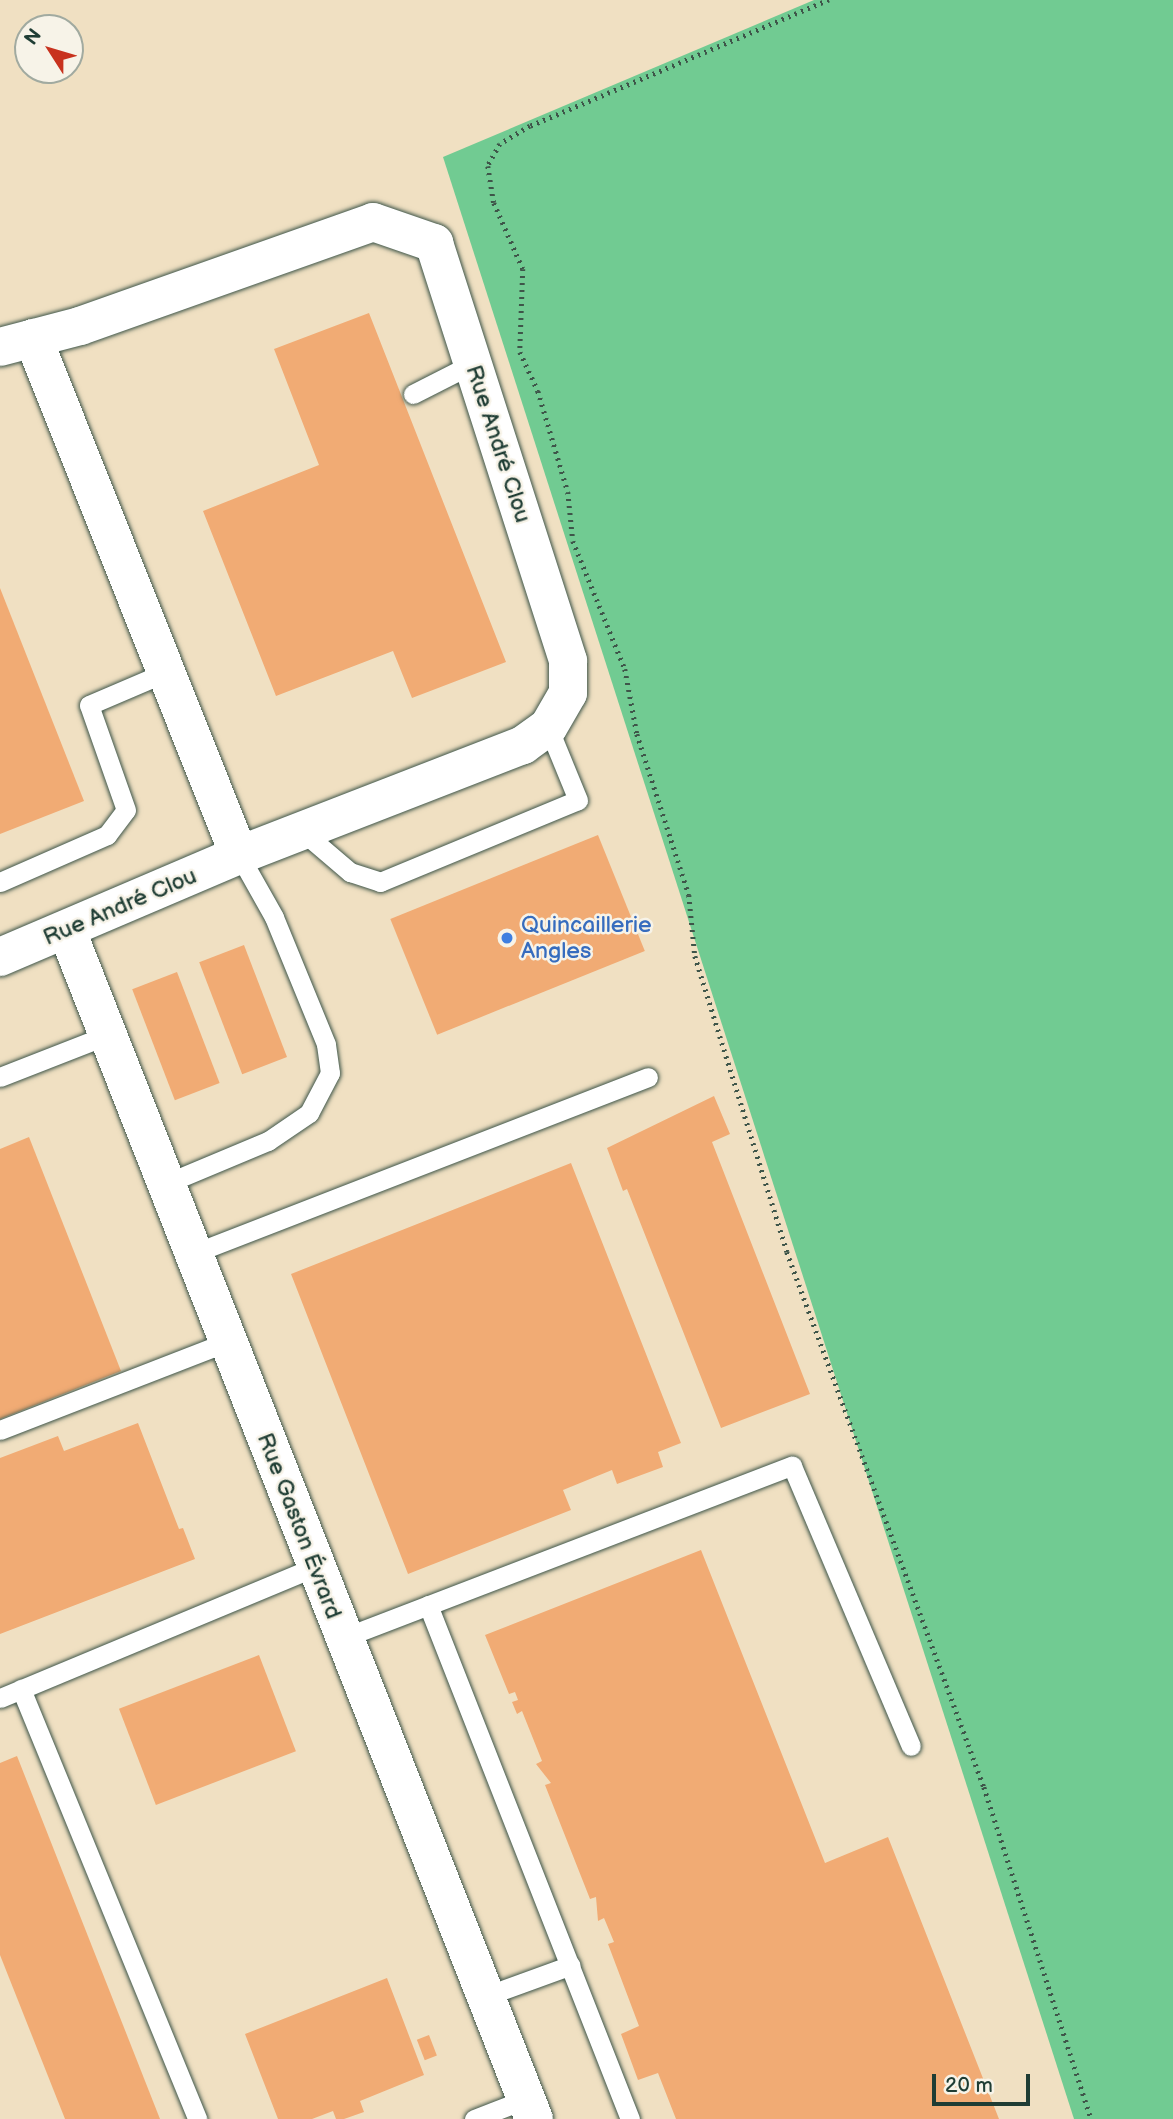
<!DOCTYPE html>
<html>
<head>
<meta charset="utf-8">
<style>
	body { margin:0 }
	#map { position:relative; width:1173px; height:2119px; overflow:hidden; background:#f0e0c2; font-family:"Balsamiq Sans",sans-serif }
	div>[style] { position:absolute }
	[style*='--x'] { left:calc(var(--x)*1px); top:calc(var(--y)*1px); width:calc(var(--w)*1px); rotate:calc(var(--a)*1deg) }
	.green>* { inset:0; background:#71cb92 }
	.building>* { inset:0; background:#f1ab74; transform-origin:0 0 }
	.path>* { height:4.5px; margin-top:-2.25px; transform-origin:0; background:repeating-linear-gradient(90deg,#3e5549 0 2px,transparent 0 7px) }
	.roads { filter:drop-shadow(0 0 2px #3e5549) drop-shadow(0 0 2px #3e5549) }
	.service>* { height:19px; margin:-9.5px; padding:0 9.5px; transform-origin:9.5px; border-radius:9.5px; background:#fff }
	.minor>* { height:38px; margin:-19px; padding:0 19px; transform-origin:19px; border-radius:19px; background:#fff }
	.dots>* { width:19px; height:19px; translate:-50% -50%; box-sizing:border-box; border:4px solid #f7f3e8; border-radius:50% }
	span { translate:-50% -50%; white-space:nowrap; text-align:center; line-height:1.15; -webkit-text-stroke:5px #f7f3e8; paint-order:stroke }
	.street-label { font-size:23px; color:#1f3d34 }
	.shop-label { font-size:23px; color:#366cbe }
	.left { translate:0 -50%; text-align:left }
	.north { position:absolute; left:14px; top:14px; width:70px; height:70px; box-sizing:border-box; background:#f7f3e8; border:2px solid #a1aaa0; border-radius:50%; rotate:307deg; font-size:19px; font-weight:700; line-height:28px; text-align:center; color:#1f3d34 }
	.north::after { content:''; display:block; margin:auto; width:24px; height:32px; background:#c8321e; clip-path:polygon(50% 0,100% 100%,50% 72%,0 100%) }
	.scale { position:absolute; left:932px; top:2074px; width:98px; height:32px; box-sizing:border-box; border:4px solid #1f3d34; border-top:0; padding-left:9px; font-size:21px; line-height:24px; white-space:nowrap; color:#1f3d34; -webkit-text-stroke:5px #f7f3e8; paint-order:stroke }
</style>
</head>
<body>
<div id="map">
	<div class="green">
		<div style="clip-path:polygon(814px 0,1173px 0,1173px 2119px,1074px 2119px,443px 157px)"></div>
	</div>
	<div class="building">
		<div style="clip-path:polygon(369px 313px,506px 662px,412px 698px,393px 651px,276px 696px,203px 511px,319px 465px,274px 349px)"></div>
		<div style="clip-path:polygon(0 588px,84px 801px,0 834px)"></div>
		<div style="left:598px;top:835px;width:125px;height:224px;rotate:68deg"></div>
		<div style="left:244px;top:945px;width:120px;height:48px;rotate:69deg"></div>
		<div style="left:177px;top:972px;width:119px;height:48px;rotate:69deg"></div>
		<div style="clip-path:polygon(714px 1096px,730px 1134px,712px 1142px,810px 1394px,721px 1428px,627px 1189px,623px 1191px,607px 1148px)"></div>
		<div style="clip-path:polygon(29px 1137px,121px 1371px,0 1419px,0 1149px)"></div>
		<div style="clip-path:polygon(571px 1163px,681px 1443px,658px 1452px,663px 1467px,617px 1484px,612px 1470px,563px 1490px,571px 1510px,408px 1574px,291px 1274px)"></div>
		<div style="clip-path:polygon(138px 1423px,179px 1529px,183px 1528px,195px 1559px,0 1634px,0 1458px,58px 1436px,64px 1451px)"></div>
		<div style="clip-path:polygon(701px 1550px,825px 1863px,888px 1837px,999px 2119px,676px 2119px,658px 2073px,638px 2080px,621px 2034px,639px 2026px,608px 1944px,614px 1942px,604px 1918px,598px 1921px,596px 1897px,590px 1899px,545px 1785px,551px 1783px,536px 1764px,542px 1761px,522px 1711px,517px 1714px,512px 1702px,518px 1700px,515px 1692px,509px 1694px,485px 1635px)"></div>
		<div style="left:259px;top:1655px;width:103px;height:150px;rotate:69deg"></div>
		<div style="clip-path:polygon(17px 1756px,160px 2119px,65px 2119px,0 1955px,0 1763px)"></div>
		<div style="clip-path:polygon(387px 1978px,424px 2075px,360px 2101px,364px 2112px,344px 2119px,336px 2119px,333px 2111px,312px 2119px,278px 2119px,245px 2034px)"></div>
		<div style="left:429px;top:2035px;width:22px;height:13px;rotate:69deg"></div>
	</div>
	<div class="path">
		<div style="--x:829;--y:0;--w:324;--a:157.1"></div>
		<div style="--x:530;--y:126;--w:35;--a:149"></div>
		<div style="--x:500;--y:144;--w:25;--a:119"></div>
		<div style="--x:488;--y:166;--w:37;--a:81"></div>
		<div style="--x:494;--y:203;--w:72;--a:66.3"></div>
		<div style="--x:523;--y:269;--w:83;--a:92.1"></div>
		<div style="--x:520;--y:352;--w:43;--a:65.2"></div>
		<div style="--x:538;--y:391;--w:105;--a:73.5"></div>
		<div style="--x:568;--y:492;--w:49;--a:84.2"></div>
		<div style="--x:573;--y:541;--w:138;--a:67.9"></div>
		<div style="--x:625;--y:669;--w:66;--a:79.5"></div>
		<div style="--x:637;--y:734;--w:169;--a:72.1"></div>
		<div style="--x:689;--y:895;--w:61;--a:84.4"></div>
		<div style="--x:695;--y:956;--w:310;--a:72.7"></div>
		<div style="--x:787;--y:1252;--w:570;--a:69.79"></div>
		<div style="--x:984;--y:1787;--w:349;--a:72.1"></div>
	</div>
	<div class="roads">
		<div class="service">
			<div style="--x:413;--y:394;--w:66;--a:-27"></div>
			<div style="--x:303;--y:832;--w:62;--a:40.4"></div>
			<div style="--x:350;--y:872;--w:32;--a:18"></div>
			<div style="--x:380;--y:882;--w:214;--a:-22.5"></div>
			<div style="--x:578;--y:800;--w:79;--a:-112.3"></div>
			<div style="--x:0;--y:882;--w:117;--a:-23.7"></div>
			<div style="--x:107;--y:835;--w:31;--a:-53"></div>
			<div style="--x:126;--y:810;--w:111;--a:-109.4"></div>
			<div style="--x:89;--y:705;--w:84;--a:-23.2"></div>
			<div style="--x:0;--y:1077;--w:115;--a:-21.4"></div>
			<div style="--x:165;--y:1184;--w:112;--a:-22.7"></div>
			<div style="--x:268;--y:1141;--w:50;--a:-34.3"></div>
			<div style="--x:309;--y:1113;--w:45;--a:-62.3"></div>
			<div style="--x:330;--y:1073;--w:29;--a:-98"></div>
			<div style="--x:326;--y:1044;--w:137;--a:-112.3"></div>
			<div style="--x:274;--y:917;--w:71;--a:-119.4"></div>
			<div style="--x:192;--y:1254;--w:489;--a:-21.2"></div>
			<div style="--x:0;--y:1430;--w:243;--a:-21.2"></div>
			<div style="--x:428;--y:1605;--w:552;--a:68.55"></div>
			<div style="--x:343;--y:1638;--w:481;--a:-21"></div>
			<div style="--x:792;--y:1466;--w:304;--a:67"></div>
			<div style="--x:21;--y:1689;--w:465;--a:67.7"></div>
			<div style="--x:0;--y:1698;--w:341;--a:-22.6"></div>
			<div style="--x:486;--y:1996;--w:90;--a:-20"></div>
			<div style="--x:474;--y:2119;--w:56;--a:-21"></div>
		</div>
		<div class="minor">
			<div style="--x:33;--y:338;--w:557;--a:68.28"></div>
			<div style="--x:0;--y:347;--w:83;--a:-14.7"></div>
			<div style="--x:80;--y:326;--w:311;--a:-19.5"></div>
			<div style="--x:373;--y:222;--w:65;--a:19"></div>
			<div style="--x:434;--y:243;--w:439;--a:72.2"></div>
			<div style="--x:568;--y:661;--w:32;--a:90"></div>
			<div style="--x:568;--y:693;--w:39;--a:120"></div>
			<div style="--x:548;--y:727;--w:31;--a:144"></div>
			<div style="--x:523;--y:745;--w:305;--a:158.8"></div>
			<div style="--x:239;--y:855;--w:260;--a:156.9"></div>
			<div style="--x:67;--y:931;--w:1276;--a:68.54"></div>
		</div>
	</div>
	<div class="dots">
		<div style="left:507px;top:938px;background:#3f7fe0"></div>
	</div>
	<div class="street-label">
		<span style="left:498px;top:444px;rotate:72deg">Rue André Clou</span>
		<span style="left:120px;top:907px;rotate:-23deg">Rue André Clou</span>
		<span style="left:299px;top:1526px;rotate:69deg">Rue Gaston Évrard</span>
	</div>
	<div class="shop-label">
		<span class="left" style="left:521px;top:938px">Quincaillerie<br>Angles</span>
	</div>
	<div class="north">N</div>
	<div class="scale">20 m</div>
</div>
</body>
</html>
